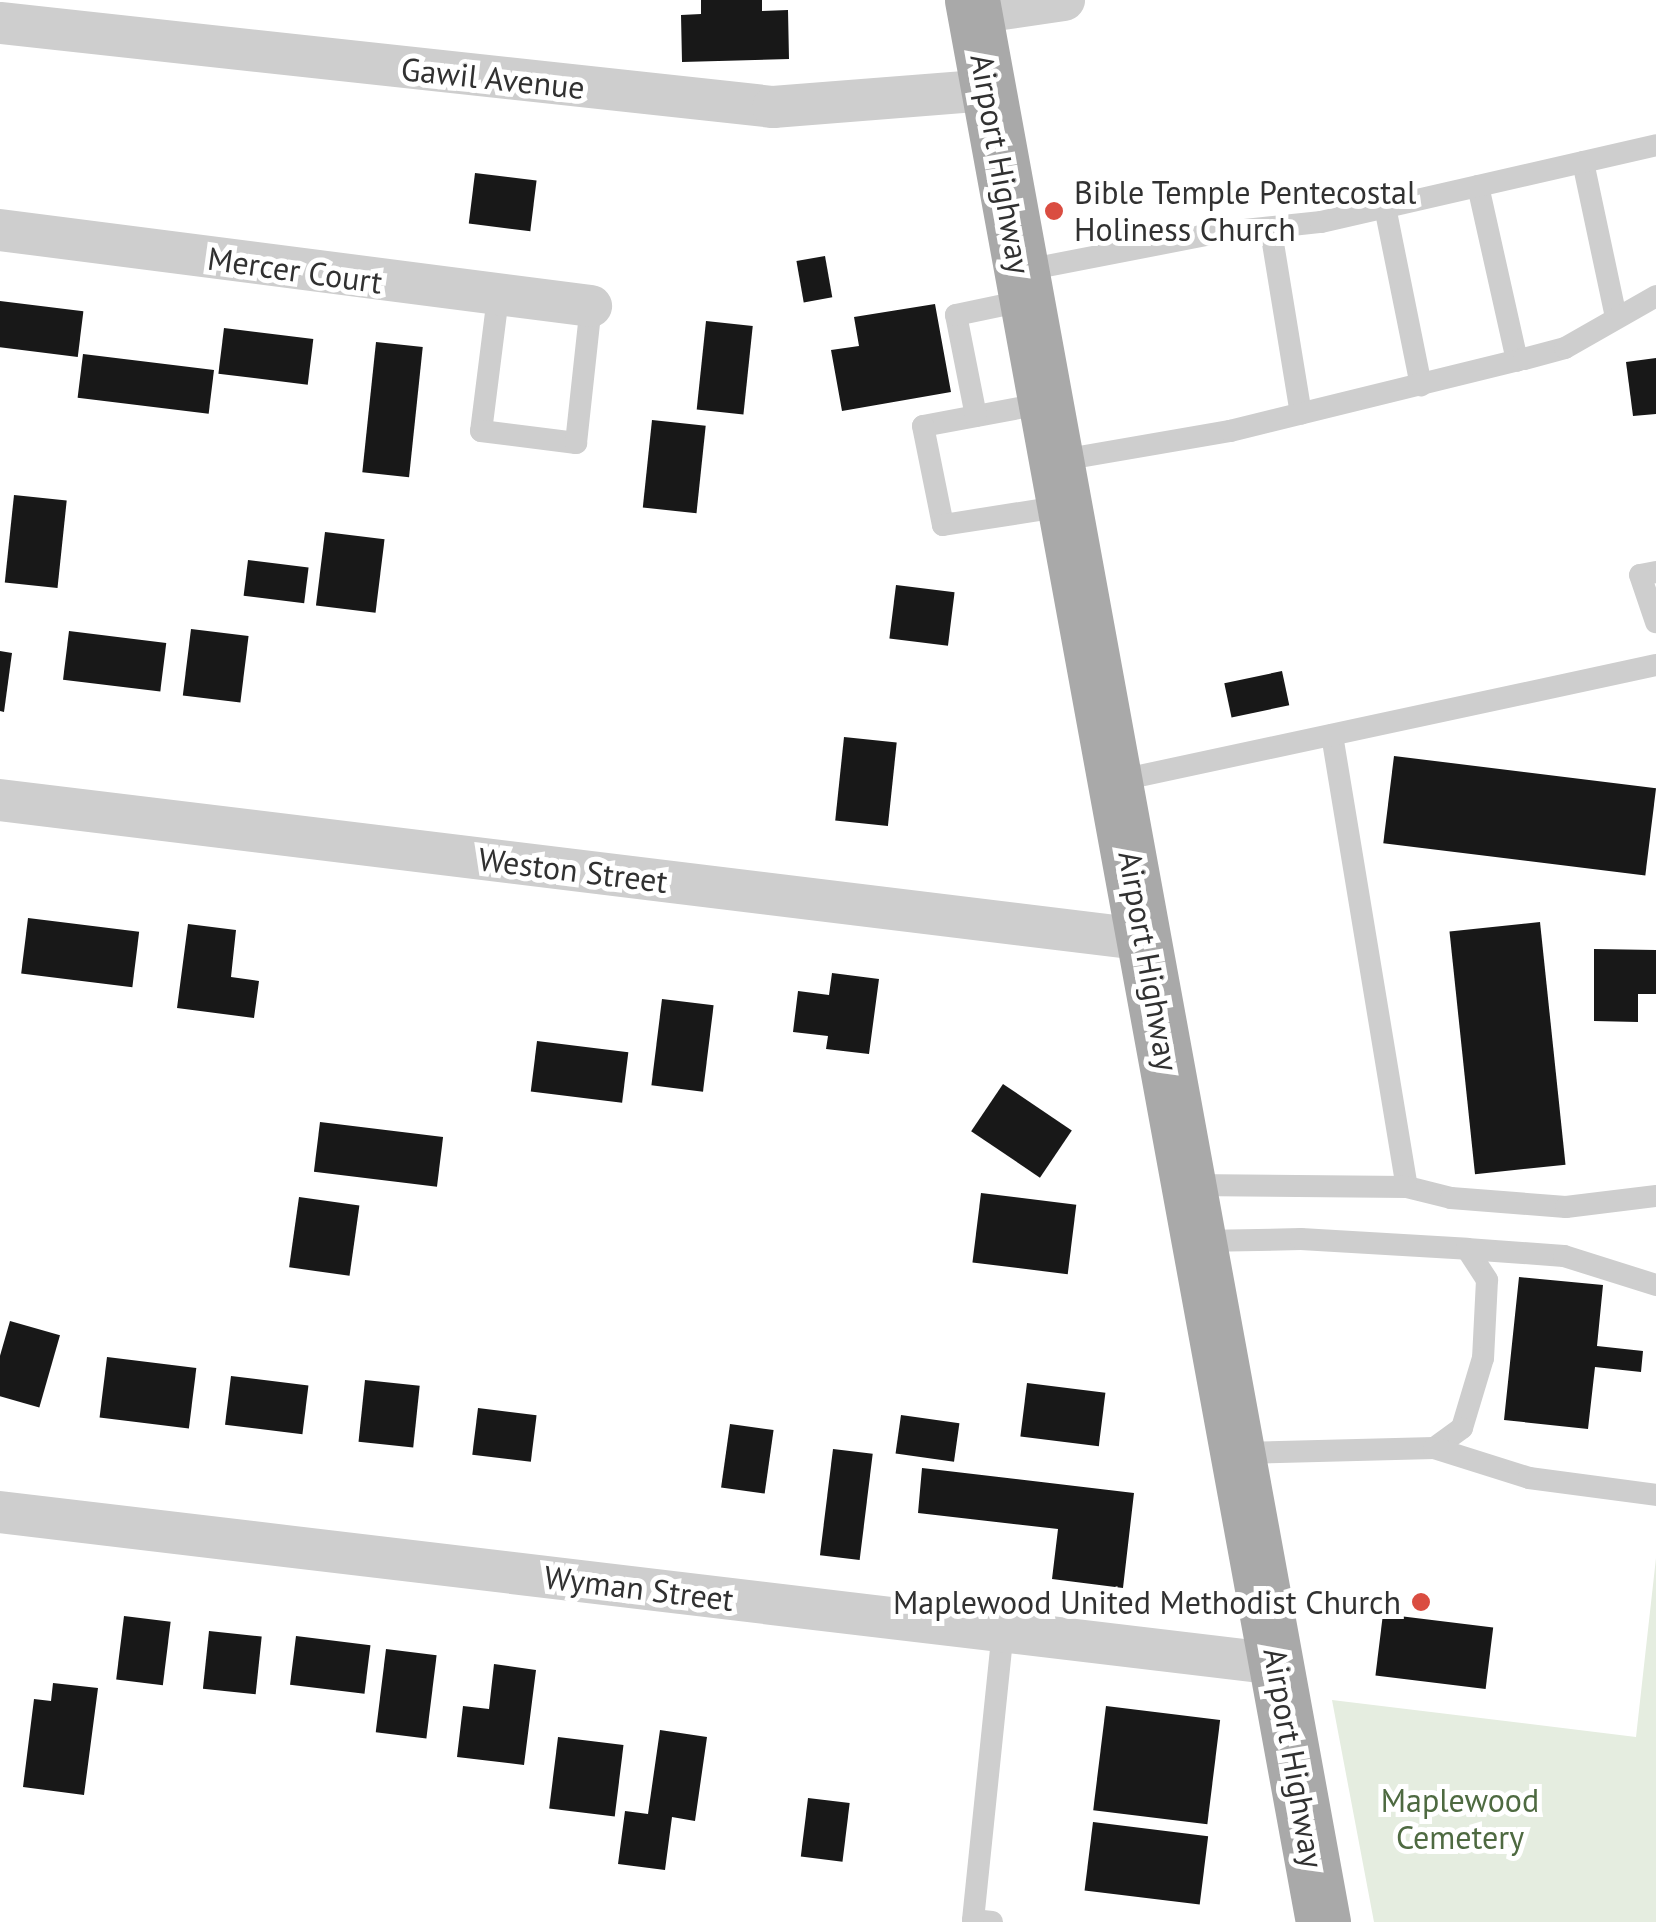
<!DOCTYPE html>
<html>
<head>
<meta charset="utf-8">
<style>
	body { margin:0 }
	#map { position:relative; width:1656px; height:1922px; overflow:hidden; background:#fff; font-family:"PT Sans",sans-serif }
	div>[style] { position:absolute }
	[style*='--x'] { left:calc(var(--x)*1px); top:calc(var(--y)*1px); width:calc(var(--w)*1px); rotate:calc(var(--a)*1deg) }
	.green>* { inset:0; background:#e5ede0 }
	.building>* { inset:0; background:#181818; transform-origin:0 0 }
	.lane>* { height:22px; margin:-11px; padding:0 11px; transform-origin:11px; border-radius:11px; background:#cecece }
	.street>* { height:42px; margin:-21px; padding:0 21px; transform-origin:21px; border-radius:21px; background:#cecece }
	.primary>* { height:55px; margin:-27.5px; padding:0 27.5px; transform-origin:27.5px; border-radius:27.5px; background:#a9a9a9 }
	.dots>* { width:28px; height:28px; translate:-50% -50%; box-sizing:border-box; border:5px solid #fff; border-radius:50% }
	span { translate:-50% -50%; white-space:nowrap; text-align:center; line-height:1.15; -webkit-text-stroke:10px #fff; paint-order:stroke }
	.street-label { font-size:32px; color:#313131 }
	.poi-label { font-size:32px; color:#313131 }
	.left { translate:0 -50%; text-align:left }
	.right { translate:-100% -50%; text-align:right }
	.park-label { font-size:32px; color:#4e6a41 }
</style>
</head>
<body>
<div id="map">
	<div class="green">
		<div style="clip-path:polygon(1656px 1558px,1656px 1922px,1374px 1922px,1332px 1700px,1636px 1737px)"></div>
	</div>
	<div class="building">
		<div style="clip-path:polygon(701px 0,762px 0,762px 11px,788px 10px,789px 59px,682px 62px,681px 15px,701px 14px)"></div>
		<div style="left:475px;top:173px;width:62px;height:51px;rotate:7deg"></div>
		<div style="left:825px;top:256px;width:42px;height:29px;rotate:80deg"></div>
		<div style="left:0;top:301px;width:84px;height:46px;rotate:7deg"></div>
		<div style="clip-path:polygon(935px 304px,951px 392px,842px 411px,831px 350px,859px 346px,854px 317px)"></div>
		<div style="left:706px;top:321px;width:47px;height:89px;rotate:6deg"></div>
		<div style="left:224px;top:328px;width:90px;height:46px;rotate:7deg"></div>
		<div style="left:376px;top:342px;width:47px;height:131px;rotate:6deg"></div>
		<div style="left:83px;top:354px;width:132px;height:44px;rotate:7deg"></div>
		<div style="clip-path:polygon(1656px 358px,1656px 414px,1633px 416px,1626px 362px)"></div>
		<div style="left:652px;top:420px;width:54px;height:88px;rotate:6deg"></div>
		<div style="left:14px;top:495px;width:53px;height:88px;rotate:6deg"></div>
		<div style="left:325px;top:532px;width:60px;height:74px;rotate:7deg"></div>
		<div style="left:248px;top:560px;width:61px;height:36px;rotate:7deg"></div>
		<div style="left:896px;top:585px;width:59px;height:54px;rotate:7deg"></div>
		<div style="left:191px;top:629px;width:58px;height:67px;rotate:7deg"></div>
		<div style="left:69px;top:631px;width:98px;height:49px;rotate:7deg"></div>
		<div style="clip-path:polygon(0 651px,12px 653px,4px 712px,0 711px)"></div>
		<div style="left:1282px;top:671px;width:35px;height:59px;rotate:78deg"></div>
		<div style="left:844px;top:737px;width:53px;height:84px;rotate:6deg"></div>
		<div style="left:1394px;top:756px;width:264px;height:88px;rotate:7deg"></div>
		<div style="left:28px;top:918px;width:112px;height:56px;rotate:7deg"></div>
		<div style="left:1540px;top:922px;width:244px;height:91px;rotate:84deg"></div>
		<div style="clip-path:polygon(188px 924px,236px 930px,231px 977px,259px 981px,254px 1018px,177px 1008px)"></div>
		<div style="clip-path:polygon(1594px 949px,1656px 950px,1656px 994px,1638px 994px,1638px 1022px,1594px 1021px)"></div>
		<div style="clip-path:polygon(832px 973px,879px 979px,869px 1054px,826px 1049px,828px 1036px,793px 1032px,798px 991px,829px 995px)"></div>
		<div style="left:662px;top:999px;width:52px;height:87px;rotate:7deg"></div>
		<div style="left:537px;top:1041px;width:92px;height:51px;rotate:7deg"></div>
		<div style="left:1003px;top:1084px;width:83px;height:57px;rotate:34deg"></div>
		<div style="left:320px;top:1122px;width:124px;height:50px;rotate:7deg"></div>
		<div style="left:981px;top:1193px;width:96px;height:70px;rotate:7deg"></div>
		<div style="left:299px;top:1197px;width:61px;height:71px;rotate:8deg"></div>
		<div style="clip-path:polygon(1519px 1277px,1603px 1285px,1597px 1346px,1643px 1351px,1641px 1372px,1595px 1367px,1588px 1429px,1504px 1420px)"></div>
		<div style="left:10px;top:1321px;width:52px;height:75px;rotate:16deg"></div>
		<div style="left:107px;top:1357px;width:90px;height:61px;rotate:7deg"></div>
		<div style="left:231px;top:1376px;width:78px;height:49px;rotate:7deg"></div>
		<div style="left:365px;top:1380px;width:55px;height:62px;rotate:6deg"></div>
		<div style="left:1027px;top:1383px;width:79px;height:54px;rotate:7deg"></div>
		<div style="left:478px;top:1408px;width:59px;height:47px;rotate:7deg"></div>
		<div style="left:901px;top:1415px;width:59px;height:39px;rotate:8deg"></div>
		<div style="left:730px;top:1424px;width:44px;height:64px;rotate:8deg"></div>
		<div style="left:833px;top:1449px;width:40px;height:107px;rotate:7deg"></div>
		<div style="clip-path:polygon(922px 1468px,1134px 1493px,1123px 1588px,1052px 1579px,1058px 1529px,918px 1513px)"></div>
		<div style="left:1383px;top:1614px;width:111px;height:62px;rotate:7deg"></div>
		<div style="left:124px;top:1616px;width:47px;height:64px;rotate:7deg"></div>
		<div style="left:209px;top:1631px;width:53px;height:58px;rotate:6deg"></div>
		<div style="left:296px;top:1636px;width:75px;height:49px;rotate:7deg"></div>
		<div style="left:386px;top:1649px;width:51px;height:84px;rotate:7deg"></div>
		<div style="clip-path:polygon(494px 1664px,536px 1670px,524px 1765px,457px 1757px,463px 1706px,489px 1709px)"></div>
		<div style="clip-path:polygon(53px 1683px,98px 1688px,84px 1795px,23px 1787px,34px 1699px,51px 1701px)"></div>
		<div style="left:1106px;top:1706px;width:115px;height:105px;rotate:7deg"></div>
		<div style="clip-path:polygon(660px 1730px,707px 1737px,695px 1821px,672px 1817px,665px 1870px,618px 1864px,625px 1811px,648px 1814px)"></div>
		<div style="left:558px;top:1737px;width:66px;height:72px;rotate:7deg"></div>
		<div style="left:808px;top:1798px;width:42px;height:59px;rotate:7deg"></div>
		<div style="left:1093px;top:1822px;width:116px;height:69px;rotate:7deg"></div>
	</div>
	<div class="lane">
		<div style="--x:1583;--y:162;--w:158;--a:78"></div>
		<div style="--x:1478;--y:186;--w:179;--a:77.4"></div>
		<div style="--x:1385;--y:207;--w:182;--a:78.6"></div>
		<div style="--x:1271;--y:231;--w:185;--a:80.7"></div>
		<div style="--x:1021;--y:271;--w:199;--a:-11"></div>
		<div style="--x:1216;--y:233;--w:106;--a:-6"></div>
		<div style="--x:1321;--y:222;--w:344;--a:-12.9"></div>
		<div style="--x:498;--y:297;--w:135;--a:97.2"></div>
		<div style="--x:481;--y:431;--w:96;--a:7.2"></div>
		<div style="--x:576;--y:443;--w:138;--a:-83.8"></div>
		<div style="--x:1046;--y:403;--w:125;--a:169.4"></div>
		<div style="--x:923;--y:426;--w:101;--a:78.6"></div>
		<div style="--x:943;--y:525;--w:122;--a:-8.9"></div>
		<div style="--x:976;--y:416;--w:103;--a:-101.2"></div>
		<div style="--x:956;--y:315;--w:73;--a:-11.9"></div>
		<div style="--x:1056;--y:461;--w:177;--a:-9.8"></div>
		<div style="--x:1230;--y:431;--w:303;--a:-13.8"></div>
		<div style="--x:1524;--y:359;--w:42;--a:-15"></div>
		<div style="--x:1565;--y:348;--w:105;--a:-29.7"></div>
		<div style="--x:1656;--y:572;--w:16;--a:169"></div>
		<div style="--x:1640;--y:575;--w:50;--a:71.2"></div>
		<div style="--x:1332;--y:735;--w:458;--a:80.6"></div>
		<div style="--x:1407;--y:1187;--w:45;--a:14"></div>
		<div style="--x:1451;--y:1198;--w:115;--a:4.5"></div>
		<div style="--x:1566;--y:1207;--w:91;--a:-7"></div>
		<div style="--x:1116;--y:781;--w:552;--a:-12.12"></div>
		<div style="--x:1190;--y:1185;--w:217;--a:0.5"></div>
		<div style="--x:1201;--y:1241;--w:100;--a:-1.1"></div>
		<div style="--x:1301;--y:1239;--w:166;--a:3.4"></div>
		<div style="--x:1467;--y:1249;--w:37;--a:57"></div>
		<div style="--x:1487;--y:1280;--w:78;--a:92.9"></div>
		<div style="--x:1483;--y:1358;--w:73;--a:106.7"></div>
		<div style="--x:1462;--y:1428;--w:34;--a:144"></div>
		<div style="--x:1434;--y:1448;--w:195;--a:178.5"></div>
		<div style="--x:1467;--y:1249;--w:97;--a:4.1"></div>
		<div style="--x:1564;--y:1256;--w:96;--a:17.5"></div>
		<div style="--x:1434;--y:1448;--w:100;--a:17.5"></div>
		<div style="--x:1529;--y:1478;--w:128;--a:7.6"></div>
		<div style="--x:992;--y:1922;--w:19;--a:-174"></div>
		<div style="--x:973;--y:1920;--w:291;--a:-84.1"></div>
	</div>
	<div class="street">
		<div style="--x:974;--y:13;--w:91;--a:-8.2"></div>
		<div style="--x:0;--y:23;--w:778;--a:6.2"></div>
		<div style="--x:773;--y:107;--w:215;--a:-4.5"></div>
		<div style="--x:0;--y:230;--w:596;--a:7.33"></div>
		<div style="--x:0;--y:800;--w:1155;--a:6.96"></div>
		<div style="--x:0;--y:1512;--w:1286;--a:6.79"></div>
	</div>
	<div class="primary">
		<div style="--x:972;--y:0;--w:1954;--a:79.65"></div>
	</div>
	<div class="dots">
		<div style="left:1054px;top:211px;background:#da4d41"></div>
		<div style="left:1421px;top:1602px;background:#da4d41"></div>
	</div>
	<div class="street-label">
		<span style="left:493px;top:78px;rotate:6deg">Gawil Avenue</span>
		<span style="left:1001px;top:164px;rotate:80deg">Airport Highway</span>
		<span style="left:295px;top:270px;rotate:8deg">Mercer Court</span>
		<span style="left:573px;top:870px;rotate:7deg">Weston Street</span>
		<span style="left:1149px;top:961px;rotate:80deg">Airport Highway</span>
		<span style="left:639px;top:1588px;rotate:7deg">Wyman Street</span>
		<span style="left:1294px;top:1758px;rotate:80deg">Airport Highway</span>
	</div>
	<div class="poi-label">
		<span class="left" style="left:1074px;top:211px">Bible Temple Pentecostal<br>Holiness Church</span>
		<span class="right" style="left:1401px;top:1602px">Maplewood United Methodist Church</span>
	</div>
	<div class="park-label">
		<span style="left:1460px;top:1819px">Maplewood<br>Cemetery</span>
	</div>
</div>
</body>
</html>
